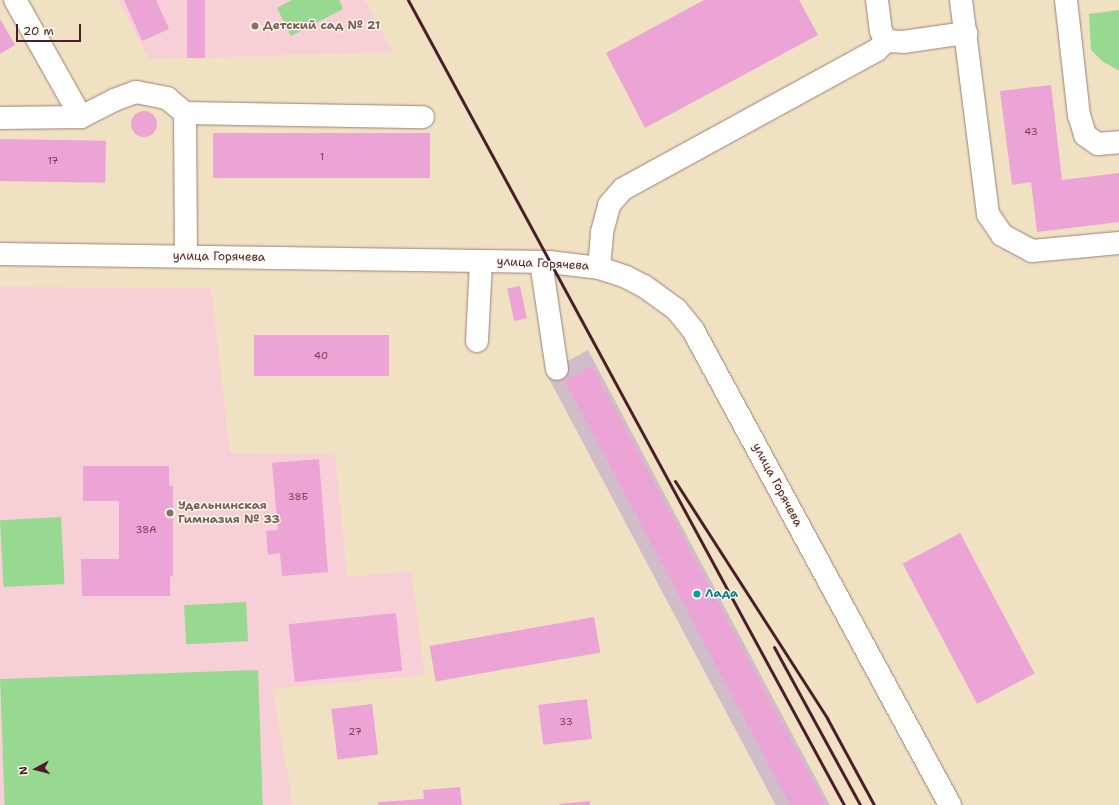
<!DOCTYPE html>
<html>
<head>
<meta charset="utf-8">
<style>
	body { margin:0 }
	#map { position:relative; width:1119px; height:805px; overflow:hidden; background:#f0e1c2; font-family:"Shantell Sans",sans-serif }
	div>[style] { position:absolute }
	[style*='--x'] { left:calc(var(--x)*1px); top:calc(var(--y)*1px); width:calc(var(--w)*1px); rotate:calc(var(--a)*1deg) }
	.built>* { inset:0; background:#f6cfd7 }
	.industrial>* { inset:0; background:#d1bdc9; transform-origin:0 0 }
	.green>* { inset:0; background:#97d990; transform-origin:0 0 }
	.building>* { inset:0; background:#eca3d5; transform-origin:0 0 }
	.round { border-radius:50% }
	.roads { filter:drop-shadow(0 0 1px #9d8076) drop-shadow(0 0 1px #9d8076) }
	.minor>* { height:22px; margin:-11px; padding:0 11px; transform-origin:11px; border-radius:11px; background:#fff }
	.major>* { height:22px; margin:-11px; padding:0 11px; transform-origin:11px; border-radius:11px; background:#fff }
	.rail>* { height:3px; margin:-1.5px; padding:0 1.5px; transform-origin:1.5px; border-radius:1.5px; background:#4a1f2b }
	.dots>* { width:11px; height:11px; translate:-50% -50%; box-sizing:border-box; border:2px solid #fbf7ec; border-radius:50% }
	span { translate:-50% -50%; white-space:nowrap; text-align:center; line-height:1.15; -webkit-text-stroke:3px #fbf7ec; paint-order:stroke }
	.number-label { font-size:10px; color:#724056 }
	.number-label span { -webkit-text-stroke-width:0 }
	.education-label { font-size:12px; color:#785e54; font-weight:700 }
	.left { translate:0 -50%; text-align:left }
	.street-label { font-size:12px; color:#4a1f2b }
	.culture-label { font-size:12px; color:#0d838f; font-weight:700 }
	.north { position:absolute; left:16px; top:749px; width:40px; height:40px; -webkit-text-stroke:3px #fbf7ec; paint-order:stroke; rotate:263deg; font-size:11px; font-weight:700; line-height:16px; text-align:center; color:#4a1f2b }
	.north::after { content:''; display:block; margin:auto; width:14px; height:18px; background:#4a1f2b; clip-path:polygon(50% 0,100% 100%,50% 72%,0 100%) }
	.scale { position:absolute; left:16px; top:24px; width:65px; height:18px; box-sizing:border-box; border:2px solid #4a1f2b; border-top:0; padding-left:5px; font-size:12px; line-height:14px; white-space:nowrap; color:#4a1f2b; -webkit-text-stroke:3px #fbf7ec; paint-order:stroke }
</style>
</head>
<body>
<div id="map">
	<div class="built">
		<div style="clip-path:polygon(118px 0,364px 0,393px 52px,149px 59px)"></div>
		<div style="clip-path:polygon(0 287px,211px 288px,230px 453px,335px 455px,347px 577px,411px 571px,425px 675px,272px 689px,289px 781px,292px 805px,0 805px)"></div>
	</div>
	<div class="industrial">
		<div style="left:588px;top:350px;width:518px;height:48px;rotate:62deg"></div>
	</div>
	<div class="green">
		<div style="clip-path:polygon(292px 0,339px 0,343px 9px,291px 36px,277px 8px)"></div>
		<div style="clip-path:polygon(1119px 10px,1119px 70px,1118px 70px,1103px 62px,1091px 50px,1089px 14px)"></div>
		<div style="left:61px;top:517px;width:67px;height:61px;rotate:87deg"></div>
		<div style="left:246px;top:602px;width:39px;height:62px;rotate:87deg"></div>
		<div style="left:258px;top:670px;width:135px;height:258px;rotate:88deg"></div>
	</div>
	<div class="building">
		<div style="clip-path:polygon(124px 0,156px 0,169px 29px,142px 41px)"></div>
		<div style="left:187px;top:0;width:18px;height:58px"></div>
		<div style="clip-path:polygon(704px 0,799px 0,818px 35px,645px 128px,606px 53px)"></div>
		<div style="clip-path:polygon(0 19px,15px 45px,0 54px)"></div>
		<div style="clip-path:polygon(1051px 85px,1062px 180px,1119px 173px,1119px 222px,1037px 232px,1031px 182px,1012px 185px,1000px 91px)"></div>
		<div class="round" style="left:131px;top:111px;width:26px;height:26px"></div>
		<div style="left:430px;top:133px;width:45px;height:217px;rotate:90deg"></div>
		<div style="left:0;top:139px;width:106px;height:42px;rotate:1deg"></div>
		<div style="left:520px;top:286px;width:33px;height:13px;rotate:78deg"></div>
		<div style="left:254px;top:335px;width:135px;height:41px"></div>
		<div style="left:592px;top:366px;width:498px;height:31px;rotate:62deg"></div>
		<div style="clip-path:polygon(319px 459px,328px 572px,282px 576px,280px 553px,268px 555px,266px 531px,278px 530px,272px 463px)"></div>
		<div style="clip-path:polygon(83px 466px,169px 466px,169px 486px,173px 486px,173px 576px,170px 576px,170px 596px,82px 596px,81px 559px,119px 559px,119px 501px,83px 501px)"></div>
		<div style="left:960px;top:533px;width:159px;height:65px;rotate:62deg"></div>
		<div style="left:396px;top:613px;width:58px;height:108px;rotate:84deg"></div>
		<div style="left:594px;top:617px;width:36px;height:167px;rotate:80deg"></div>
		<div style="left:587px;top:699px;width:40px;height:49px;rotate:83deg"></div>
		<div style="left:372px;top:704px;width:51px;height:41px;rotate:83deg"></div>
		<div style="clip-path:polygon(460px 787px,462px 805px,378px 805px,378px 802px,424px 799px,423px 790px)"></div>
		<div style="clip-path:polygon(590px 801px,590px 805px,559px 805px,559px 804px)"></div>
	</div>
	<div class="roads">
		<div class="minor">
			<div style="--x:877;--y:0;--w:31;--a:83"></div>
			<div style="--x:881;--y:31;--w:11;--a:63"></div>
			<div style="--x:886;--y:41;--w:17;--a:3"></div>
			<div style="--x:903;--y:42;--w:64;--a:-8.1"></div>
			<div style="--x:961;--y:0;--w:216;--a:82.8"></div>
			<div style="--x:988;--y:214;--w:25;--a:56"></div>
			<div style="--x:1002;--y:235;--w:34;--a:28"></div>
			<div style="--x:1032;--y:251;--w:87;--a:-5.3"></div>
			<div style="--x:1066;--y:0;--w:116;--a:83.6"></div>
			<div style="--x:1079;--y:115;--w:21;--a:73"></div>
			<div style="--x:1085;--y:135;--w:16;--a:35"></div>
			<div style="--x:1098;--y:144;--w:21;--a:-5"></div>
			<div style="--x:185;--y:113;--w:238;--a:1"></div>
			<div style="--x:81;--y:117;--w:37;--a:-27"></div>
			<div style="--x:114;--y:100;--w:23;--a:-20"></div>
			<div style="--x:136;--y:92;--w:32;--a:11"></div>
			<div style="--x:167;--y:98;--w:23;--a:40"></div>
			<div style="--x:185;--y:113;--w:143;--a:89.6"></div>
			<div style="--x:0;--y:118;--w:81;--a:-0.7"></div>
			<div style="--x:81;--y:117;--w:134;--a:-119.4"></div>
			<div style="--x:541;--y:262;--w:108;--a:81.5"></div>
			<div style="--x:599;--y:268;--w:36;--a:-85"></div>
			<div style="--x:602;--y:232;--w:28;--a:-75"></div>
			<div style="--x:609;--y:205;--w:21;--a:-49"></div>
			<div style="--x:623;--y:189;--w:290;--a:-28.7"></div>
			<div style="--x:877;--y:50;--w:13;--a:-45"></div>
			<div style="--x:477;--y:341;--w:80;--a:-87.1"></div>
		</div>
		<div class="major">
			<div style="--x:0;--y:254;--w:549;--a:0.83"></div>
			<div style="--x:549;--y:262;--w:50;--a:6.8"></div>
			<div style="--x:599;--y:268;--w:28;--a:18"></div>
			<div style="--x:626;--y:277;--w:20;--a:27"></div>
			<div style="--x:644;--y:286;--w:39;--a:36"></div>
			<div style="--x:676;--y:309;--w:27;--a:51"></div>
			<div style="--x:693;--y:330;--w:540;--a:61.58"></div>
		</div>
	</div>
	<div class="rail">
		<div style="--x:408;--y:0;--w:915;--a:61.56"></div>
		<div style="--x:675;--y:481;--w:282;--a:57.3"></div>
		<div style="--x:827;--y:718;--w:99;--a:61.6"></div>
		<div style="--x:774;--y:647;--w:180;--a:61.4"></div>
	</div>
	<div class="dots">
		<div style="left:255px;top:26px;background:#8d6e63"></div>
		<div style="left:170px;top:513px;background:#8d6e63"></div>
		<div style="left:697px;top:594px;background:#0f9aa8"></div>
	</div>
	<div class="number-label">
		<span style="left:1031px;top:132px">43</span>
		<span style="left:322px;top:157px">1</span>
		<span style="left:53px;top:161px">17</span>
		<span style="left:321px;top:356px">40</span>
		<span style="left:298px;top:497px">38Б</span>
		<span style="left:146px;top:530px">38А</span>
		<span style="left:566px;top:722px">33</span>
		<span style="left:355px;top:732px">27</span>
	</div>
	<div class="education-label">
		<span class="left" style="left:263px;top:26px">Детский сад № 21</span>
		<span class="left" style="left:178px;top:513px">Удельнинская<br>Гимназия № 33</span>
	</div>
	<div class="street-label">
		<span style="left:219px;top:257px;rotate:1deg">улица Горячева</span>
		<span style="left:543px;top:264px;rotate:3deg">улица Горячева</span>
		<span style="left:777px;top:485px;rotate:62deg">улица Горячева</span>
	</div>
	<div class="culture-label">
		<span class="left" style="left:705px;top:594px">Лада</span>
	</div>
	<div class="north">N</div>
	<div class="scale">20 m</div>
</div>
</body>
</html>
